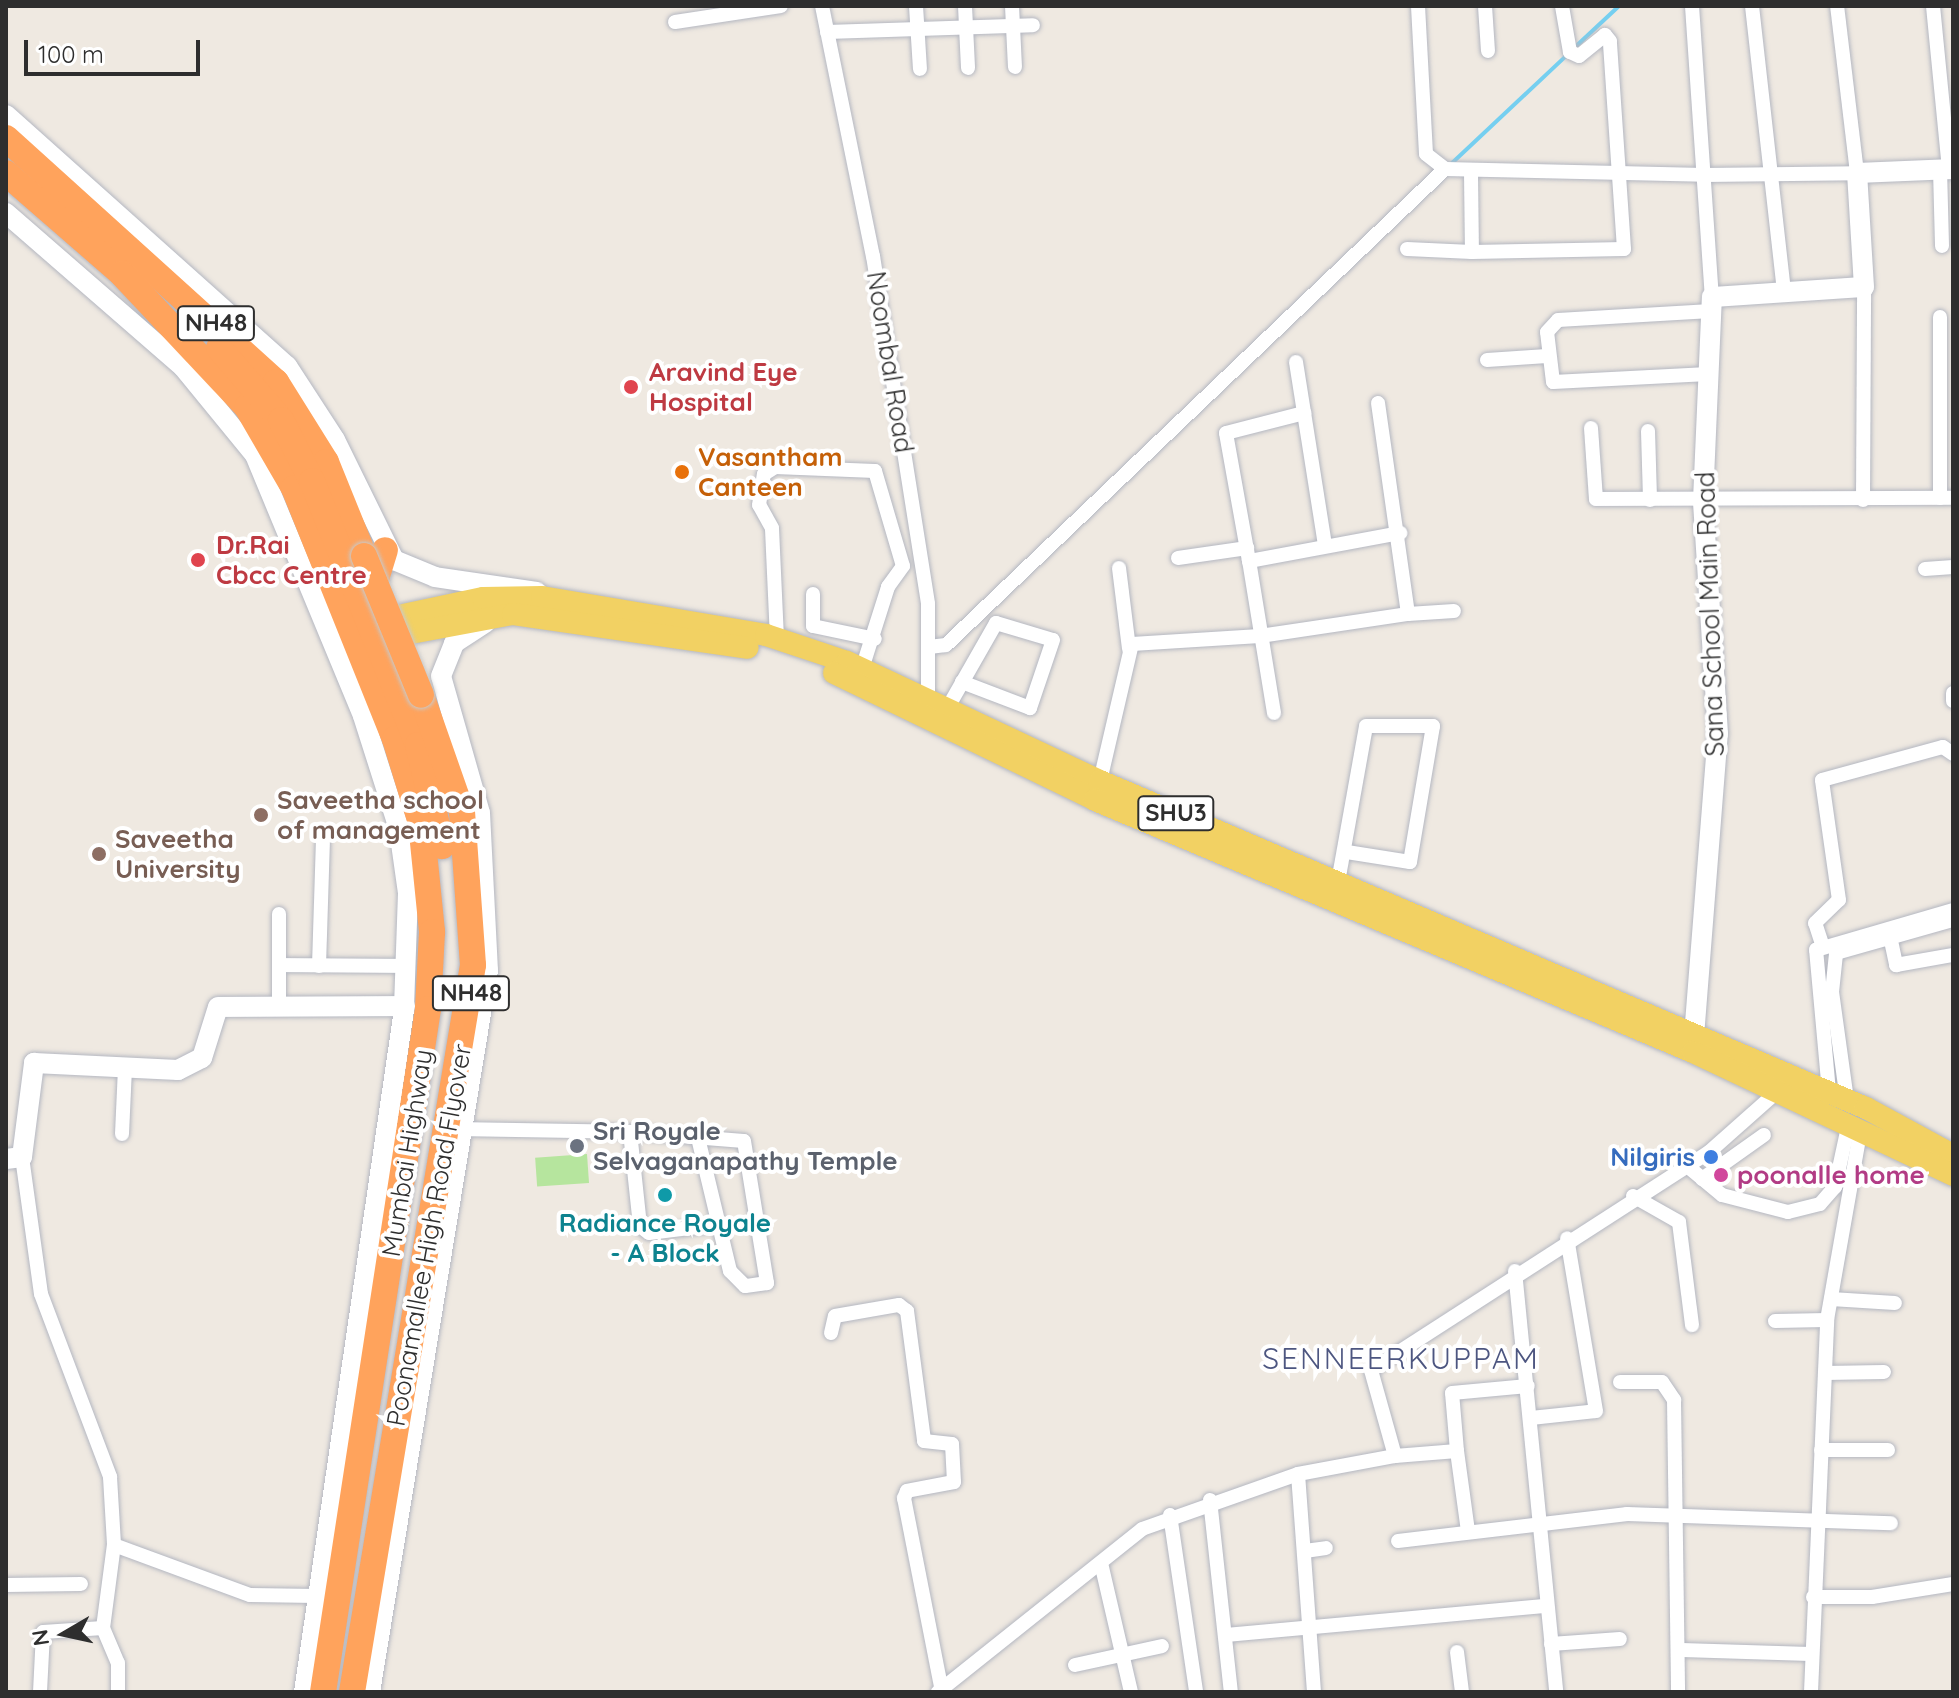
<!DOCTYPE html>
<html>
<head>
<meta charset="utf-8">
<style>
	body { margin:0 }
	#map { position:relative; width:1959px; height:1698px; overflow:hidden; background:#efe9e1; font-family:Quicksand,sans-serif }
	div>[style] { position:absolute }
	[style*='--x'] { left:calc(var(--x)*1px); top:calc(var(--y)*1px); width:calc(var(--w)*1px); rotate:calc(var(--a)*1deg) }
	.green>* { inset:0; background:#b6e59e; transform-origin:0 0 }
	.stream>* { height:4px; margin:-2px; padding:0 2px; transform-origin:2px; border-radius:2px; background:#75cff0 }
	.roads { filter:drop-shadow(0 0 2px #b4b7c1) drop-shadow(0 0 2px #b4b7c1) }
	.street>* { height:14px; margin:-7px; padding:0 7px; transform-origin:7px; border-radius:7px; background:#fff }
	.secondary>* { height:20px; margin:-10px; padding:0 10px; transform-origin:10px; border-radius:10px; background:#fff }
	.primary>* { height:22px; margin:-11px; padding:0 11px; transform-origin:11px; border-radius:11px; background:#f2d163 }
	.highway>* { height:26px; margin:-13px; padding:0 13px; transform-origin:13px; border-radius:13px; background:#ffa35c }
	.bridges { filter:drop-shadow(0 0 2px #c9c9c9) drop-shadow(0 0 2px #c9c9c9) }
	.highway-bridge>* { height:26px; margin:-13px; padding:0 13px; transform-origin:13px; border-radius:13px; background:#ffa35c }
	.dots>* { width:22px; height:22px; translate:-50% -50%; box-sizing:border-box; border:4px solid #fff; border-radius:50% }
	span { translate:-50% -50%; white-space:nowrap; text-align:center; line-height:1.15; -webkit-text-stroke:8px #fff; paint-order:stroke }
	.shield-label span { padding:2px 6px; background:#fff; border:2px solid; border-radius:6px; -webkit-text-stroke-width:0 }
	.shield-label { font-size:24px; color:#2e2e2e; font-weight:700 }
	.street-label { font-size:26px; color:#2e2e2e }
	.health-label { font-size:26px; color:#be3a42; font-weight:700 }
	.left { translate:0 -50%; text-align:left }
	.food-label { font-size:26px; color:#c56008; font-weight:700 }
	.education-label { font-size:26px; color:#785e54; font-weight:700 }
	.worship-label { font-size:26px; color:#5b616d; font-weight:700 }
	.shop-label { font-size:26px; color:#366cbe; font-weight:700 }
	.right { translate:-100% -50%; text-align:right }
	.hotel-label { font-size:26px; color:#b23c85; font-weight:700 }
	.culture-label { font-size:26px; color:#0d838f; font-weight:700 }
	.quarter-label { font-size:30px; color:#4d5680; letter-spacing:2px }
	.frame { position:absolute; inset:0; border:8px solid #2e2e2e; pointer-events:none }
	.north { position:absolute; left:24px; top:1594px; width:80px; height:80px; -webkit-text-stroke:6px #fff; paint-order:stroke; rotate:261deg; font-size:22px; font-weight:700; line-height:32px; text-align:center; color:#2e2e2e }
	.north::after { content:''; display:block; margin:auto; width:28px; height:36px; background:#2e2e2e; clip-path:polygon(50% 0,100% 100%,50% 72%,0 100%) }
	.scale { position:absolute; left:24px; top:40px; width:176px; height:36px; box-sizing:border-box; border:4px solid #2e2e2e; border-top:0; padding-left:10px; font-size:24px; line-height:28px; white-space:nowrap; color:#2e2e2e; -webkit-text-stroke:6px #fff; paint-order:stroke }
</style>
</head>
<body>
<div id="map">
	<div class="green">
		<div style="left:587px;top:1154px;width:29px;height:52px;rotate:86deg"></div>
	</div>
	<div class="stream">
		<div style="--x:1573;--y:49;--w:63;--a:-43.1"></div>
		<div style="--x:1451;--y:164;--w:159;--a:-43.2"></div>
	</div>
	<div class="roads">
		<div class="street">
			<div style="--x:822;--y:6;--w:255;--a:78.5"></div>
			<div style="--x:873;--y:256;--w:352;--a:81"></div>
			<div style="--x:928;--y:604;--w:100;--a:90"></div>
			<div style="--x:916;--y:6;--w:63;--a:86.4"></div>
			<div style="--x:965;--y:6;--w:62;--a:87.2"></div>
			<div style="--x:1012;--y:6;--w:61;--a:87.2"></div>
			<div style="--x:1418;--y:6;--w:148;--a:86.9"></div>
			<div style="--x:1426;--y:154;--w:24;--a:38"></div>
			<div style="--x:1445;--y:169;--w:259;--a:1.3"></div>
			<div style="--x:1704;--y:175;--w:153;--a:-0.7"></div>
			<div style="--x:1857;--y:173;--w:168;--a:-96.8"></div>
			<div style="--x:1485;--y:6;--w:45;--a:86.2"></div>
			<div style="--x:1692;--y:6;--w:292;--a:86.1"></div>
			<div style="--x:1752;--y:6;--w:288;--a:83.6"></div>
			<div style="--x:1933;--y:6;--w:164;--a:84.4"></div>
			<div style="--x:675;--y:22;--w:107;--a:-8.6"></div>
			<div style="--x:827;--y:32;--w:206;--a:-1.9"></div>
			<div style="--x:1940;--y:169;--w:77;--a:88.5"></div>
			<div style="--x:1471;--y:173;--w:79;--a:89.3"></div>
			<div style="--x:1472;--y:252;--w:152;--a:-1.1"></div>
			<div style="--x:1624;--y:249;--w:208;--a:-93.9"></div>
			<div style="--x:1610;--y:41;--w:8;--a:-130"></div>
			<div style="--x:1605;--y:35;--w:33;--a:141"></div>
			<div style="--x:1579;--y:56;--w:10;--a:-156"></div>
			<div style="--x:1570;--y:52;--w:47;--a:-99.9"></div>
			<div style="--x:1407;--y:249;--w:65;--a:2.6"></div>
			<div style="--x:1940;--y:317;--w:181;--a:90"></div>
			<div style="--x:1487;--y:360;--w:60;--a:-3.8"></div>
			<div style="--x:1296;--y:362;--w:186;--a:81"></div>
			<div style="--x:1708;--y:374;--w:155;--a:177"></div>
			<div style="--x:1553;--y:382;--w:50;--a:-96.8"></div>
			<div style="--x:1547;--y:332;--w:16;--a:-47"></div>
			<div style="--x:1558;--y:320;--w:153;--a:-3.4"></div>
			<div style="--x:1378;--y:403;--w:213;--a:81.9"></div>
			<div style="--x:1408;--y:614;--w:46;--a:-3.7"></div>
			<div style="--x:1591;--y:428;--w:71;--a:86"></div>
			<div style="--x:1596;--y:499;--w:357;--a:-0.2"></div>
			<div style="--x:1648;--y:431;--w:69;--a:88.3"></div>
			<div style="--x:1863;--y:500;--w:213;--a:-89.7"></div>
			<div style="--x:1178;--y:558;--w:70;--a:-8.2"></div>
			<div style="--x:1249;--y:561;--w:130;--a:-100.2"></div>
			<div style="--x:1226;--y:433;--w:81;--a:-14.4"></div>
			<div style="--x:1119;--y:568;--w:81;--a:82.9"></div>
			<div style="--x:1925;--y:569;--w:28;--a:-4"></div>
			<div style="--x:813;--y:594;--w:32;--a:90"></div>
			<div style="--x:813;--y:626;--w:63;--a:11.8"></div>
			<div style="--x:777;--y:639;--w:111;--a:-92.6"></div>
			<div style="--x:772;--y:528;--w:26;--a:-119"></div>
			<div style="--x:759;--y:505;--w:31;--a:-81"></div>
			<div style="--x:764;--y:474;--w:13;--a:-32"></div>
			<div style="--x:775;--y:467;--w:100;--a:2.3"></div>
			<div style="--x:875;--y:471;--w:99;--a:73.6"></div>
			<div style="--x:903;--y:566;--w:26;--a:126"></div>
			<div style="--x:888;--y:587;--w:86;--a:107.6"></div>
			<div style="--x:929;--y:647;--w:17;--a:-7"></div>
			<div style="--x:946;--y:645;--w:690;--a:-43.65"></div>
			<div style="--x:1953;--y:693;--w:8;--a:90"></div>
			<div style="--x:947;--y:709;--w:99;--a:-60.3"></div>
			<div style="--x:996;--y:623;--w:59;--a:16.6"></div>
			<div style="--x:1053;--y:640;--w:72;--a:108.7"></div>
			<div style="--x:1030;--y:708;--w:73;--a:-159.1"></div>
			<div style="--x:1274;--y:713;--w:154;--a:-99.3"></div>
			<div style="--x:1249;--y:561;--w:154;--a:-10.5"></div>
			<div style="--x:1100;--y:781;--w:141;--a:-76.9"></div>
			<div style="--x:1132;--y:644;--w:128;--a:-3.6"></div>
			<div style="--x:1260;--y:636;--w:150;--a:-8.5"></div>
			<div style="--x:1338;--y:882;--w:158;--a:-79.8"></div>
			<div style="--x:1366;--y:726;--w:67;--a:0"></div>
			<div style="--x:1433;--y:726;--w:138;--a:99.6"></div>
			<div style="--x:1410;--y:862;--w:64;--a:-171"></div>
			<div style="--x:279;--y:914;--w:90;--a:90"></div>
			<div style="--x:1890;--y:936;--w:30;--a:78"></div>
			<div style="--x:1896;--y:965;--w:58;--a:-10"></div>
			<div style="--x:1822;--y:944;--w:22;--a:-108"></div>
			<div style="--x:1815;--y:923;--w:33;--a:-44"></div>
			<div style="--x:1839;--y:900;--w:121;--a:-98.1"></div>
			<div style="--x:1822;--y:780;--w:125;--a:-15.3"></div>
			<div style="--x:1943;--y:747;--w:12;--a:35"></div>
			<div style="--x:279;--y:965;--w:129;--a:0.4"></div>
			<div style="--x:319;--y:966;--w:127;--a:-88.2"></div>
			<div style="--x:1829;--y:1092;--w:143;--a:-95.2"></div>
			<div style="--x:1816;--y:950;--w:143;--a:-16.3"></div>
			<div style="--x:1847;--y:1100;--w:109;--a:-97.9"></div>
			<div style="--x:1832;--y:992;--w:39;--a:-84"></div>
			<div style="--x:1836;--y:953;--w:122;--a:-15.8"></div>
			<div style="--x:462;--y:1129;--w:168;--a:1"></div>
			<div style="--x:630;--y:1132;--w:95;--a:83.9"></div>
			<div style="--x:640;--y:1226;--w:11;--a:38"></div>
			<div style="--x:649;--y:1233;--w:65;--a:-7"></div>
			<div style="--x:630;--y:1132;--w:114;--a:4.5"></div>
			<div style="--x:744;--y:1141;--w:144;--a:80.8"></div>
			<div style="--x:767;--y:1283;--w:22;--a:172"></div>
			<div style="--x:745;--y:1286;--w:21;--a:-135"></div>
			<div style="--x:730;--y:1271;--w:137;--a:-103.5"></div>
			<div style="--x:122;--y:1134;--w:67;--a:-87.4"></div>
			<div style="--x:22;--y:1157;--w:138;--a:82.1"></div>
			<div style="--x:41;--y:1294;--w:196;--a:69.3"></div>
			<div style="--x:110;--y:1477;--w:68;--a:86.6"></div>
			<div style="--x:1686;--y:1165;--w:47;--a:39.8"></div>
			<div style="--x:1722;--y:1195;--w:68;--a:14.4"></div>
			<div style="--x:1788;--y:1212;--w:33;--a:-14"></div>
			<div style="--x:1820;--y:1204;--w:23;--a:-49"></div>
			<div style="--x:1835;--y:1187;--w:61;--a:-77.8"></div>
			<div style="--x:1702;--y:1179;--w:76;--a:-35.4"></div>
			<div style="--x:1633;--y:1196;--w:53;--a:29.5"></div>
			<div style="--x:1679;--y:1222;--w:104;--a:82.8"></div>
			<div style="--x:1515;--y:1271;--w:423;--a:84.4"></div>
			<div style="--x:1831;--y:1299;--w:64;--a:3.6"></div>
			<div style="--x:1775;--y:1321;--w:52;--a:-1.1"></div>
			<div style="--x:831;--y:1333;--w:17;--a:-77"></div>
			<div style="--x:835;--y:1316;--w:65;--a:-9.8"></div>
			<div style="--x:899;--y:1305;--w:10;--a:37"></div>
			<div style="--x:907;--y:1311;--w:131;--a:82.5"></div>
			<div style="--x:924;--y:1441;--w:28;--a:6"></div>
			<div style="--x:952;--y:1444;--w:38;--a:87"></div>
			<div style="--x:954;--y:1482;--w:48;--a:169.2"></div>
			<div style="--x:907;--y:1491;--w:8;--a:113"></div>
			<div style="--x:904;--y:1498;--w:198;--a:78.9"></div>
			<div style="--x:1825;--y:1373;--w:59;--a:-1"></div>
			<div style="--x:1620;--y:1382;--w:42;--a:0"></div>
			<div style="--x:1662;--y:1382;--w:22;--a:56"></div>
			<div style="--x:1674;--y:1400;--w:292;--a:89.2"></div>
			<div style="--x:1531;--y:1418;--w:65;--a:-6.1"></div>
			<div style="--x:1596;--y:1411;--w:175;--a:-99.5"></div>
			<div style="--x:1821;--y:1450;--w:67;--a:0"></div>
			<div style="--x:1457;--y:1451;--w:58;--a:-94.9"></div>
			<div style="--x:1452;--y:1393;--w:76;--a:-5.3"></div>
			<div style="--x:1395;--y:1456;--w:62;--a:-4.6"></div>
			<div style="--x:1457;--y:1451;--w:81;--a:82.2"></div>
			<div style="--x:1298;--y:1474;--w:219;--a:85.8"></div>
			<div style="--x:1210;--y:1500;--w:193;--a:83.8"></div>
			<div style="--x:1170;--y:1515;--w:179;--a:81.6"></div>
			<div style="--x:1398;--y:1541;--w:231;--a:-6.7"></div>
			<div style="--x:1627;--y:1514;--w:264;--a:2"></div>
			<div style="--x:1305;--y:1551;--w:21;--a:-8"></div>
			<div style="--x:1101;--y:1563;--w:132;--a:76.9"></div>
			<div style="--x:6;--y:1585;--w:75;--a:-0.8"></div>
			<div style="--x:1813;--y:1597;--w:59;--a:0"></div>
			<div style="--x:1872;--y:1597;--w:82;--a:-9.1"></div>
			<div style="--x:103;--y:1628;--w:38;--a:67"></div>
			<div style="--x:118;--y:1663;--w:29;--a:90"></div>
			<div style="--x:1226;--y:1635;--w:322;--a:-5.2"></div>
			<div style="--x:1551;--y:1644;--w:69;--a:-4.1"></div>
			<div style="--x:1681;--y:1650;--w:130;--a:1.8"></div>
			<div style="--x:1457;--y:1652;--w:40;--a:82.9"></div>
			<div style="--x:1075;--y:1665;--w:89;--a:-12.3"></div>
			<div style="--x:40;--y:1692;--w:60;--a:-87.1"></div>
			<div style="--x:43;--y:1632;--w:60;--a:-3.8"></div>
			<div style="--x:103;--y:1628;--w:84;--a:-82.5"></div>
			<div style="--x:114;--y:1545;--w:145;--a:20.2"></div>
			<div style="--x:250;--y:1595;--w:67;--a:0.9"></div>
			<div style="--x:938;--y:1692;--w:261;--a:-38.6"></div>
			<div style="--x:1142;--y:1529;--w:165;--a:-19.4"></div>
			<div style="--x:1298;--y:1474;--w:99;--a:-10.5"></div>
			<div style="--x:1395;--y:1456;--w:89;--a:-105.6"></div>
			<div style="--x:1371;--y:1370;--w:402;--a:-32.8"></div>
			<div style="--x:1709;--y:1152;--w:94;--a:-41.5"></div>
			<div style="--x:1811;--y:1692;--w:372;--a:-87.5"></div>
			<div style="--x:1827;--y:1320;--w:190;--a:-80"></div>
		</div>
		<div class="secondary">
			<div style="--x:6;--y:115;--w:377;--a:41.8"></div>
			<div style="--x:287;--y:366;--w:88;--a:57"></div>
			<div style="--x:335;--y:440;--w:134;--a:63.8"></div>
			<div style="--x:394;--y:560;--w:44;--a:22.5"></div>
			<div style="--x:435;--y:577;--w:103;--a:8.4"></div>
			<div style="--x:6;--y:213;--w:235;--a:41"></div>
			<div style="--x:183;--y:367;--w:114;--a:50.7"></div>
			<div style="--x:255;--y:455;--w:282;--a:67.5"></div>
			<div style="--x:363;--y:716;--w:119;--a:72.3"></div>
			<div style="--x:399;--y:829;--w:65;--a:82"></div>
			<div style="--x:408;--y:893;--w:117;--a:92"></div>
			<div style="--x:404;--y:1010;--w:689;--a:98.34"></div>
			<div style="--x:1693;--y:1049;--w:316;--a:-85.5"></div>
			<div style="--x:1718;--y:734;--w:233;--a:-93.7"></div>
			<div style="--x:1703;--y:501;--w:204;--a:-87.5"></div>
			<div style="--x:1712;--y:297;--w:152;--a:-3.8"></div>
			<div style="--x:1864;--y:287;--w:114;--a:-93.5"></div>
			<div style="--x:1857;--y:173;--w:96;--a:-2.4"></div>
			<div style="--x:6;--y:1159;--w:16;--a:-7"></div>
			<div style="--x:22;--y:1157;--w:95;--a:-82.7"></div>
			<div style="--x:34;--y:1063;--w:144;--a:2.8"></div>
			<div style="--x:178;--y:1070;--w:27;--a:-27"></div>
			<div style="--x:202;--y:1058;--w:53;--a:-72.6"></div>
			<div style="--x:218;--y:1007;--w:187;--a:-0.3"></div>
			<div style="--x:370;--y:1692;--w:731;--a:-80.71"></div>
			<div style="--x:488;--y:971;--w:158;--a:-92.9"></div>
			<div style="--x:480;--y:813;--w:142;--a:-105.9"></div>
			<div style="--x:441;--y:676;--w:35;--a:-68"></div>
			<div style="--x:454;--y:643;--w:37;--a:-33"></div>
		</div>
		<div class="primary">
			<div style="--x:375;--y:621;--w:110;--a:-12"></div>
			<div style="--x:483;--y:598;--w:59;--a:-1"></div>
			<div style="--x:542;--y:597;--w:227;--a:9.6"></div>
			<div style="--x:766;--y:635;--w:85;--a:18.4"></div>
			<div style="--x:847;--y:662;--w:280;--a:25.2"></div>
			<div style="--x:1100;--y:781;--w:833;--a:23.12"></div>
			<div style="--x:1866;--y:1108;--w:99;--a:28.4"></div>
			<div style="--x:379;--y:639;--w:136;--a:-10.6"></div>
			<div style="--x:513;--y:614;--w:237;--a:8.2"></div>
			<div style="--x:834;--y:673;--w:290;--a:25.9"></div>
			<div style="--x:1095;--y:800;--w:649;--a:22.85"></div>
			<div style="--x:1693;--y:1052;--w:288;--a:25.3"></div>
		</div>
		<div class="highway">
			<div style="--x:6;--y:138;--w:364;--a:42.1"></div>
			<div style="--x:276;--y:382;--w:94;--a:58"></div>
			<div style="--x:326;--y:462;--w:101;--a:68"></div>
			<div style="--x:6;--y:173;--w:154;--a:41"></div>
			<div style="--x:122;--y:274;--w:183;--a:46.8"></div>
			<div style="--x:247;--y:407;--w:94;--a:59.9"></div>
			<div style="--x:294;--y:488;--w:271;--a:68.1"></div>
			<div style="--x:395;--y:739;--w:88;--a:72.8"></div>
			<div style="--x:421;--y:823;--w:110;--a:84.2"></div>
			<div style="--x:432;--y:932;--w:77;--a:93"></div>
			<div style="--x:428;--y:1009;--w:691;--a:98.74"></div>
			<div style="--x:219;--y:348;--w:95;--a:49.3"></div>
			<div style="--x:281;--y:420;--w:68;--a:63.1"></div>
			<div style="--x:312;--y:481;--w:284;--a:68.1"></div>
			<div style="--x:418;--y:745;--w:104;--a:76.6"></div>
			<div style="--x:355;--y:574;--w:22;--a:5"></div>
			<div style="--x:377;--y:576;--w:27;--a:-73"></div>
			<div style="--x:352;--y:1692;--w:737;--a:-80.55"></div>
			<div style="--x:473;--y:965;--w:153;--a:-94.1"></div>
			<div style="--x:462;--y:812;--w:124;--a:-109.3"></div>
		</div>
	</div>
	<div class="bridges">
		<div class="highway-bridge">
			<div style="--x:364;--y:556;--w:150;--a:67.7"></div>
		</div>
	</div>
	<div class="dots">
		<div style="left:631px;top:387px;background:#e0444e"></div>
		<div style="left:682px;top:472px;background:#e8710a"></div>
		<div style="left:198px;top:560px;background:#e0444e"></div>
		<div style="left:261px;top:815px;background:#8d6e63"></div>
		<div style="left:99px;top:854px;background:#8d6e63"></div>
		<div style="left:577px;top:1146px;background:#6b7280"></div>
		<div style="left:1711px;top:1157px;background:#3f7fe0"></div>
		<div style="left:1721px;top:1175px;background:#d1479c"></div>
		<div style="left:665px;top:1195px;background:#0f9aa8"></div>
	</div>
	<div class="shield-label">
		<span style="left:216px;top:323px">NH48</span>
		<span style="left:1176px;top:813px">SHU3</span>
		<span style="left:471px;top:993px">NH48</span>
	</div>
	<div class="street-label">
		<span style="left:890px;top:362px;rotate:81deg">Noombal Road</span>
		<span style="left:1710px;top:614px;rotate:-92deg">Sana School Main Road</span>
		<span style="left:407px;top:1153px;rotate:-81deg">Mumbai Highway</span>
		<span style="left:429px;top:1235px;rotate:-80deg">Poonamallee High Road Flyover</span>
	</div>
	<div class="health-label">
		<span class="left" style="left:649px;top:387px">Aravind Eye<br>Hospital</span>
		<span class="left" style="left:216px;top:560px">Dr.Rai<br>Cbcc Centre</span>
	</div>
	<div class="food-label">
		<span class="left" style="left:698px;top:472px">Vasantham<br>Canteen</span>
	</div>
	<div class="education-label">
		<span class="left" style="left:277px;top:815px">Saveetha school<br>of management</span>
		<span class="left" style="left:115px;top:854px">Saveetha<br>University</span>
	</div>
	<div class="worship-label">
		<span class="left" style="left:593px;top:1146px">Sri Royale<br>Selvaganapathy Temple</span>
	</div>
	<div class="shop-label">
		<span class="right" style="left:1695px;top:1157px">Nilgiris</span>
	</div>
	<div class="hotel-label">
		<span class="left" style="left:1737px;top:1175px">poonalle home</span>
	</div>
	<div class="culture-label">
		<span style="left:665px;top:1238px">Radiance Royale<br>- A Block</span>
	</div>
	<div class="quarter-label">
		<span style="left:1401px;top:1358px">SENNEERKUPPAM</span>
	</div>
	<div class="frame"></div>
	<div class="north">N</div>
	<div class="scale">100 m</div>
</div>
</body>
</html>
